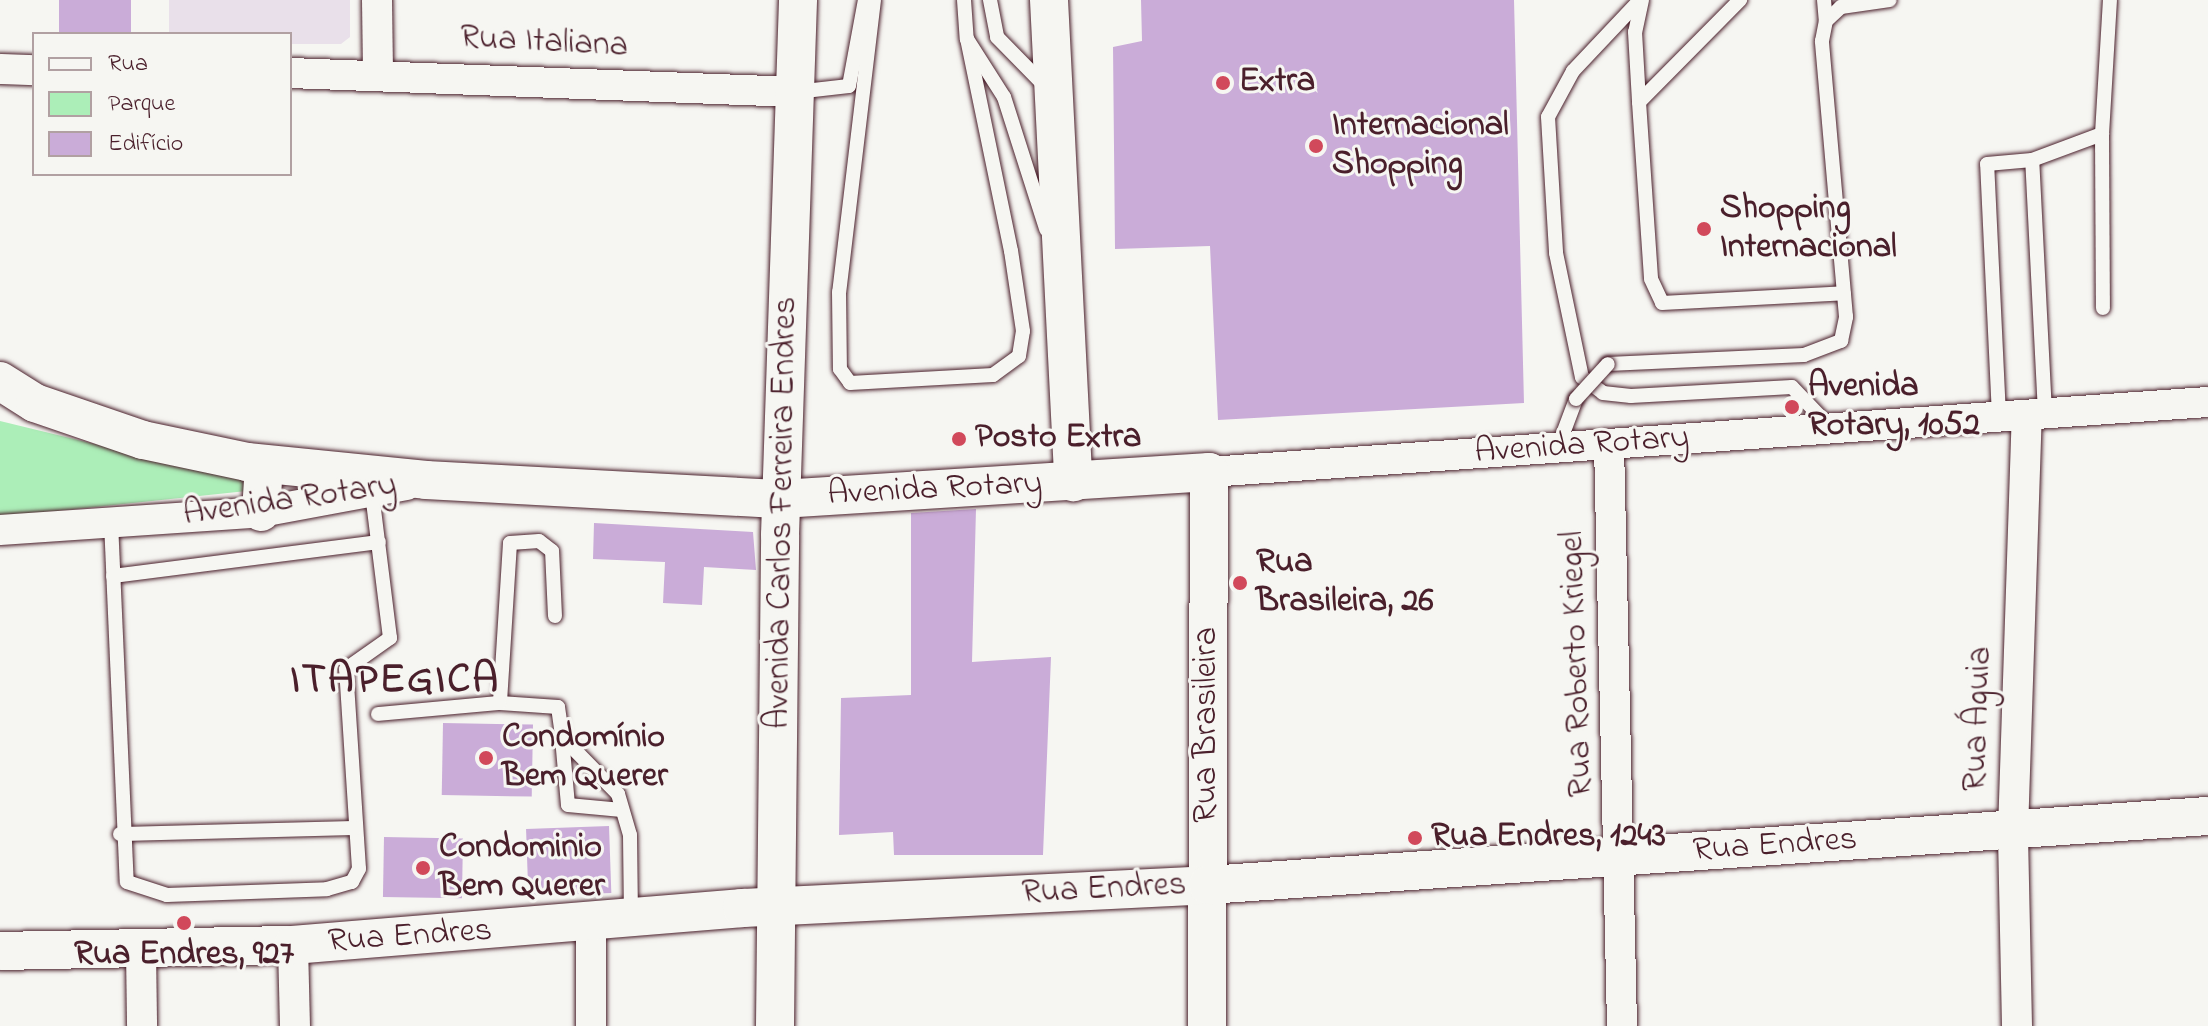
<!DOCTYPE html>
<html>
<head>
<meta charset="utf-8">
<style>
	body { margin:0 }
	#map { position:relative; width:2208px; height:1026px; overflow:hidden; background:#f6f6f2; font-family:"Indie Flower",sans-serif }
	div>[style] { position:absolute }
	[style*='--x'] { left:calc(var(--x)*1px); top:calc(var(--y)*1px); width:calc(var(--w)*1px); rotate:calc(var(--a)*1deg) }
	.built>* { inset:0; background:#e9e0ea }
	.green>* { inset:0; background:#aceeb8 }
	.building>* { inset:0; background:#caacd8; transform-origin:0 0 }
	.roads { filter:drop-shadow(0 0 2px #4a1f2b) drop-shadow(0 0 2px #4a1f2b) }
	.service>* { height:14px; margin:-7px; padding:0 7px; transform-origin:7px; border-radius:7px; background:#f6f6f2 }
	.minor>* { height:30px; margin:-15px; padding:0 15px; transform-origin:15px; border-radius:15px; background:#f6f6f2 }
	.tertiary>* { height:38px; margin:-19px; padding:0 19px; transform-origin:19px; border-radius:19px; background:#f6f6f2 }
	.bridges { filter:drop-shadow(0 0 2px #4a1f2b) drop-shadow(0 0 2px #4a1f2b) }
	.service-bridge>* { height:14px; margin:-7px; padding:0 7px; transform-origin:7px; border-radius:7px; background:#f6f6f2 }
	.dots>* { width:22px; height:22px; translate:-50% -50%; box-sizing:border-box; border:4px solid #f6f6f2; border-radius:50% }
	span { translate:-50% -50%; white-space:nowrap; text-align:center; line-height:1.15; -webkit-text-stroke:6px #f6f6f2; paint-order:stroke }
	.street-label { font-size:34px; color:#4a1f2b }
	.poi-label { font-size:34px; color:#4a1f2b; font-weight:700 }
	.left { translate:0 -50%; text-align:left }
	.district-label { font-size:42px; color:#4a1f2b; font-weight:700; letter-spacing:2px }
	.legend { position:absolute; left:32px; top:32px; width:260px; height:144px; box-sizing:border-box; background:#f6f6f2; border:2px solid #b1a0a2; margin:0; padding:10px 14px; list-style:none; font-size:24px; color:#4a1f2b }
	.legend li { display:flex; align-items:center; gap:16px; height:40px }
	.legend b { width:40px; border:2px solid #b1a0a2 }
</style>
</head>
<body>
<div id="map">
	<div class="built">
		<div style="clip-path:polygon(169px 0,350px 0,350px 37px,341px 44px,290px 44px,290px 34px,169px 34px)"></div>
	</div>
	<div class="green">
		<div style="clip-path:polygon(0 421px,276px 488px,0 517px)"></div>
	</div>
	<div class="building">
		<div style="left:59px;top:0;width:72px;height:34px"></div>
		<div style="clip-path:polygon(1141px 0,1514px 0,1524px 403px,1218px 420px,1210px 246px,1115px 249px,1113px 47px,1142px 41px)"></div>
		<div style="clip-path:polygon(976px 509px,972px 662px,1051px 657px,1043px 855px,894px 855px,893px 832px,839px 835px,841px 698px,911px 695px,911px 513px)"></div>
		<div style="clip-path:polygon(594px 523px,753px 532px,756px 570px,704px 567px,702px 605px,663px 603px,665px 562px,593px 559px)"></div>
		<div style="left:443px;top:723px;width:90px;height:72px;rotate:1deg"></div>
		<div style="left:609px;top:826px;width:67px;height:83px;rotate:88deg"></div>
		<div style="left:384px;top:837px;width:79px;height:60px;rotate:1deg"></div>
	</div>
	<div class="roads">
		<div class="service">
			<div style="--x:874;--y:0;--w:294;--a:96.8"></div>
			<div style="--x:839;--y:292;--w:77;--a:89.3"></div>
			<div style="--x:840;--y:369;--w:17;--a:54"></div>
			<div style="--x:850;--y:383;--w:143;--a:-3.2"></div>
			<div style="--x:993;--y:375;--w:32;--a:-36"></div>
			<div style="--x:1019;--y:356;--w:25;--a:-81"></div>
			<div style="--x:1023;--y:331;--w:81;--a:-98.5"></div>
			<div style="--x:1011;--y:251;--w:217;--a:-101.7"></div>
			<div style="--x:964;--y:0;--w:39;--a:86"></div>
			<div style="--x:967;--y:39;--w:69;--a:57.5"></div>
			<div style="--x:1004;--y:97;--w:139;--a:72.3"></div>
			<div style="--x:990;--y:0;--w:38;--a:79"></div>
			<div style="--x:997;--y:37;--w:70;--a:45.6"></div>
			<div style="--x:1640;--y:0;--w:98;--a:133.3"></div>
			<div style="--x:1573;--y:71;--w:52;--a:118.5"></div>
			<div style="--x:1548;--y:117;--w:136;--a:86.6"></div>
			<div style="--x:1556;--y:253;--w:127;--a:78.2"></div>
			<div style="--x:1582;--y:377;--w:26;--a:37"></div>
			<div style="--x:1603;--y:393;--w:28;--a:6"></div>
			<div style="--x:1631;--y:396;--w:161;--a:-3.2"></div>
			<div style="--x:1792;--y:387;--w:57;--a:46.4"></div>
			<div style="--x:1642;--y:0;--w:33;--a:102"></div>
			<div style="--x:1635;--y:32;--w:70;--a:86.7"></div>
			<div style="--x:1639;--y:102;--w:177;--a:86.1"></div>
			<div style="--x:1651;--y:279;--w:26;--a:65"></div>
			<div style="--x:1662;--y:303;--w:182;--a:-3.1"></div>
			<div style="--x:1824;--y:0;--w:21;--a:85"></div>
			<div style="--x:796;--y:92;--w:53;--a:-6.5"></div>
			<div style="--x:849;--y:86;--w:87;--a:-79.5"></div>
			<div style="--x:1639;--y:102;--w:144;--a:-45.3"></div>
			<div style="--x:2102;--y:134;--w:174;--a:89.7"></div>
			<div style="--x:1608;--y:364;--w:196;--a:-2.6"></div>
			<div style="--x:1804;--y:355;--w:40;--a:-21"></div>
			<div style="--x:1841;--y:341;--w:25;--a:-78"></div>
			<div style="--x:1846;--y:317;--w:277;--a:-95"></div>
			<div style="--x:1822;--y:41;--w:20;--a:-79"></div>
			<div style="--x:1826;--y:21;--w:21;--a:-43"></div>
			<div style="--x:1841;--y:7;--w:49;--a:-8.1"></div>
			<div style="--x:2045;--y:413;--w:253;--a:-92.9"></div>
			<div style="--x:2032;--y:160;--w:75;--a:-20.4"></div>
			<div style="--x:2102;--y:134;--w:134;--a:-86.6"></div>
			<div style="--x:1999;--y:416;--w:252;--a:-92.7"></div>
			<div style="--x:1987;--y:164;--w:45;--a:-5.1"></div>
			<div style="--x:1558;--y:447;--w:51;--a:-69.4"></div>
			<div style="--x:111;--y:522;--w:360;--a:87.5"></div>
			<div style="--x:127;--y:882;--w:42;--a:18"></div>
			<div style="--x:167;--y:895;--w:160;--a:-2.1"></div>
			<div style="--x:327;--y:889;--w:26;--a:-16"></div>
			<div style="--x:352;--y:882;--w:15;--a:-62"></div>
			<div style="--x:359;--y:869;--w:200;--a:-93.7"></div>
			<div style="--x:346;--y:669;--w:54;--a:-35.2"></div>
			<div style="--x:390;--y:638;--w:146;--a:-97.1"></div>
			<div style="--x:113;--y:576;--w:268;--a:-7.3"></div>
			<div style="--x:555;--y:616;--w:65;--a:-92.6"></div>
			<div style="--x:552;--y:551;--w:16;--a:-142"></div>
			<div style="--x:539;--y:541;--w:29;--a:176"></div>
			<div style="--x:510;--y:543;--w:160;--a:93.6"></div>
			<div style="--x:500;--y:703;--w:58;--a:3.9"></div>
			<div style="--x:558;--y:707;--w:30;--a:82"></div>
			<div style="--x:562;--y:737;--w:80;--a:45.5"></div>
			<div style="--x:618;--y:794;--w:43;--a:73.7"></div>
			<div style="--x:630;--y:835;--w:81;--a:89.3"></div>
			<div style="--x:378;--y:714;--w:122;--a:-5.2"></div>
			<div style="--x:562;--y:738;--w:67;--a:84.9"></div>
			<div style="--x:568;--y:805;--w:54;--a:5.3"></div>
			<div style="--x:120;--y:834;--w:236;--a:-1.5"></div>
		</div>
		<div class="minor">
			<div style="--x:377;--y:0;--w:74;--a:89.2"></div>
			<div style="--x:0;--y:69;--w:34;--a:2"></div>
			<div style="--x:290;--y:73;--w:506;--a:2.15"></div>
			<div style="--x:1609;--y:444;--w:582;--a:88.72"></div>
			<div style="--x:1209;--y:472;--w:1001;--a:-4.01"></div>
			<div style="--x:0;--y:530;--w:262;--a:-3.9"></div>
			<div style="--x:261;--y:512;--w:148;--a:-10.5"></div>
			<div style="--x:591;--y:924;--w:102;--a:90"></div>
			<div style="--x:293;--y:945;--w:81;--a:88.6"></div>
			<div style="--x:141;--y:950;--w:76;--a:89.2"></div>
			<div style="--x:2017;--y:1026;--w:195;--a:-91.2"></div>
			<div style="--x:2013;--y:831;--w:416;--a:-88.1"></div>
		</div>
		<div class="tertiary">
			<div style="--x:1049;--y:0;--w:483;--a:87.1"></div>
			<div style="--x:0;--y:381;--w:41;--a:32.2"></div>
			<div style="--x:35;--y:403;--w:114;--a:18.9"></div>
			<div style="--x:143;--y:440;--w:106;--a:11.9"></div>
			<div style="--x:247;--y:462;--w:180;--a:5.7"></div>
			<div style="--x:426;--y:480;--w:356;--a:3.1"></div>
			<div style="--x:781;--y:499;--w:429;--a:-3.6"></div>
			<div style="--x:1209;--y:472;--w:554;--a:90.21"></div>
			<div style="--x:261;--y:512;--w:48;--a:-86.4"></div>
			<div style="--x:0;--y:951;--w:293;--a:-1.2"></div>
			<div style="--x:293;--y:945;--w:451;--a:-4.7"></div>
			<div style="--x:742;--y:908;--w:467;--a:-2.8"></div>
			<div style="--x:1208;--y:885;--w:1002;--a:-3.95"></div>
			<div style="--x:775;--y:1026;--w:491;--a:-89.4"></div>
			<div style="--x:780;--y:535;--w:535;--a:-88.07"></div>
		</div>
	</div>
	<div class="bridges">
		<div class="service-bridge">
			<div style="--x:1576;--y:399;--w:47;--a:-47.6"></div>
		</div>
	</div>
	<div class="dots">
		<div style="left:1223px;top:83px;background:#d1495b"></div>
		<div style="left:1316px;top:146px;background:#d1495b"></div>
		<div style="left:1704px;top:229px;background:#d1495b"></div>
		<div style="left:1792px;top:407px;background:#d1495b"></div>
		<div style="left:959px;top:439px;background:#d1495b"></div>
		<div style="left:1240px;top:583px;background:#d1495b"></div>
		<div style="left:486px;top:758px;background:#d1495b"></div>
		<div style="left:1415px;top:838px;background:#d1495b"></div>
		<div style="left:423px;top:868px;background:#d1495b"></div>
		<div style="left:184px;top:923px;background:#d1495b"></div>
	</div>
	<div class="street-label">
		<span style="left:544px;top:43px;rotate:3deg">Rua Italiana</span>
		<span style="left:1582px;top:446px;rotate:-4deg">Avenida Rotary</span>
		<span style="left:935px;top:490px;rotate:-3deg">Avenida Rotary</span>
		<span style="left:290px;top:501px;rotate:-8deg">Avenida Rotary</span>
		<span style="left:783px;top:513px;rotate:-89deg">Avenida Carlos Ferreira Endres</span>
		<span style="left:1578px;top:664px;rotate:-92deg">Rua Roberto Kriegel</span>
		<span style="left:1979px;top:719px;rotate:-88deg">Rua Águia</span>
		<span style="left:1208px;top:725px;rotate:-90deg">Rua Brasileira</span>
		<span style="left:1775px;top:846px;rotate:-4deg">Rua Endres</span>
		<span style="left:1104px;top:890px;rotate:-3deg">Rua Endres</span>
		<span style="left:410px;top:937px;rotate:-4deg">Rua Endres</span>
	</div>
	<div class="poi-label">
		<span class="left" style="left:1239px;top:83px">Extra</span>
		<span class="left" style="left:1332px;top:146px">Internacional<br>Shopping</span>
		<span class="left" style="left:1720px;top:229px">Shopping<br>Internacional</span>
		<span class="left" style="left:1808px;top:407px">Avenida<br>Rotary, 1052</span>
		<span class="left" style="left:975px;top:439px">Posto Extra</span>
		<span class="left" style="left:1256px;top:583px">Rua<br>Brasileira, 26</span>
		<span class="left" style="left:502px;top:758px">Condomínio<br>Bem Querer</span>
		<span class="left" style="left:1431px;top:838px">Rua Endres, 1243</span>
		<span class="left" style="left:439px;top:868px">Condominio<br>Bem Querer</span>
		<span style="left:184px;top:956px">Rua Endres, 927</span>
	</div>
	<div class="district-label">
		<span style="left:395px;top:681px">ITAPEGICA</span>
	</div>
	<ul class="legend">
	<li><b style="height:10px;background:#f6f6f2"></b>Rua</li>
	<li><b style="height:22px;background:#aceeb8"></b>Parque</li>
	<li><b style="height:22px;background:#caacd8"></b>Edifício</li>
	</ul>
</div>
</body>
</html>
